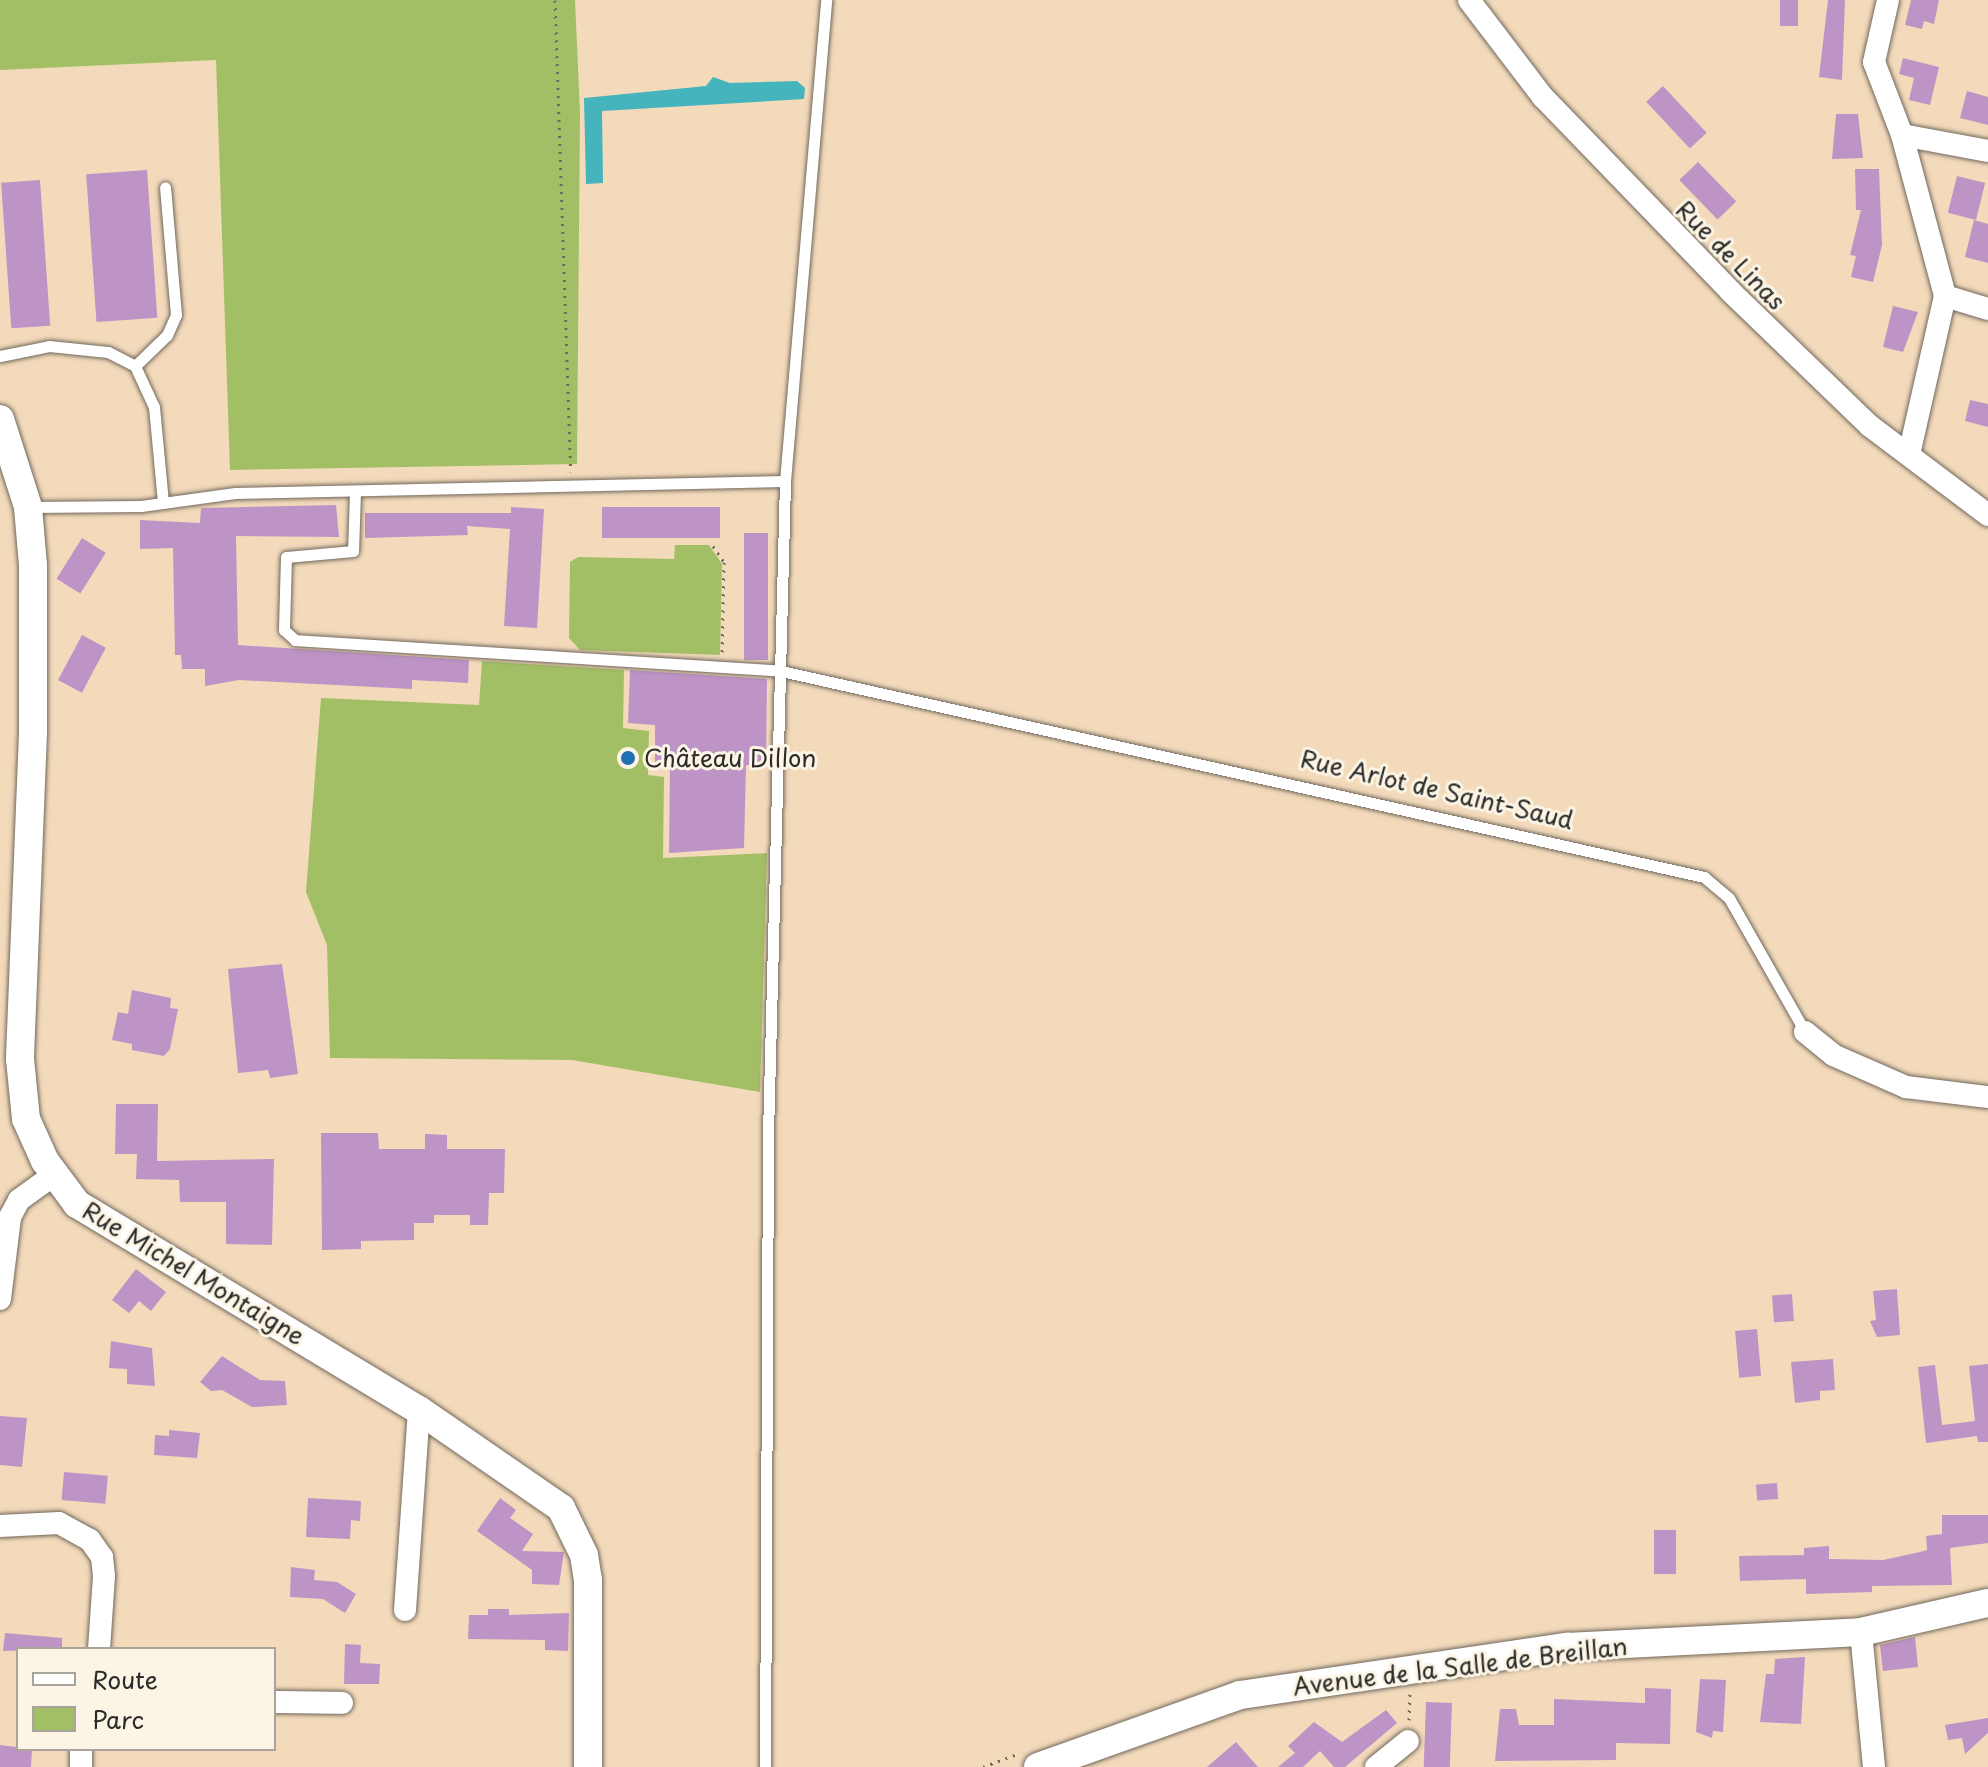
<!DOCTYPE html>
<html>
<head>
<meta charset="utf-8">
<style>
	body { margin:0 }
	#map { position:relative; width:1988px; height:1767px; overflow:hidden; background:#f3dabb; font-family:"Playpen Sans",sans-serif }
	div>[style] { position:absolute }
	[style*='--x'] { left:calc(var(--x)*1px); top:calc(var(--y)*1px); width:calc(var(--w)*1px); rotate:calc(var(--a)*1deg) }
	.green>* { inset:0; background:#a3bf66 }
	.water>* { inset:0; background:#45b4bd }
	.building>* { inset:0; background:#be94c6; transform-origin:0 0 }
	.path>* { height:3px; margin-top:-1.5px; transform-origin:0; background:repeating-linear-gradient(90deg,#71685d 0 2px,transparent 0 8px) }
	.roads { filter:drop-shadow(0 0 2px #71685d) drop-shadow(0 0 2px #71685d) }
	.service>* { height:11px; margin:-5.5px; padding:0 5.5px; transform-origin:5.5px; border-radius:5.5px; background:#fff }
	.minor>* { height:22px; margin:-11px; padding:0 11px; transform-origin:11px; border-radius:11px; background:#fff }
	.tertiary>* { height:28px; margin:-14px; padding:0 14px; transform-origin:14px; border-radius:14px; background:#fff }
	.dots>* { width:22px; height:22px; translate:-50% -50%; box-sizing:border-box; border:4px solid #fcf5e5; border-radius:50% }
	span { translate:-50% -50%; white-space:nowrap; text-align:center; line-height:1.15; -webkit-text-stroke:6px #fcf5e5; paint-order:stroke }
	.street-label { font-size:24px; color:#2b2b2b }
	.poi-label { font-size:24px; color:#2b2b2b }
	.left { translate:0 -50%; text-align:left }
	.legend { position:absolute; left:16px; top:1647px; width:260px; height:104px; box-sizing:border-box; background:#fcf5e5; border:2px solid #a8a49b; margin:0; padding:10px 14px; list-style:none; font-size:24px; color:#2b2b2b }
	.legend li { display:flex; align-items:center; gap:16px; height:40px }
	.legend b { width:40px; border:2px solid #a8a49b }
</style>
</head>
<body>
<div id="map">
	<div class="green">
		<div style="clip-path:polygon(0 0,575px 0,580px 113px,577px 464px,230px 470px,216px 60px,0 70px)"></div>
		<div style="clip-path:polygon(675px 545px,709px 545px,722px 564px,720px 655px,580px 650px,569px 638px,570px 562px,578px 557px,674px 559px)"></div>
		<div style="clip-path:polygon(482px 661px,624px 670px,623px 728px,649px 731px,648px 775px,664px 777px,663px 858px,767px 853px,760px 1092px,572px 1060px,330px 1058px,327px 945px,306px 892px,321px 698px,479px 705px)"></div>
	</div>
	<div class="water">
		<div style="clip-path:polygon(713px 77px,730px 83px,797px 81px,805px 88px,804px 99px,602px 111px,603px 183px,586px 184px,584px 98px,706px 86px)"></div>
	</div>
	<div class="building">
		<div style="left:1780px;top:0;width:18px;height:26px"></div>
		<div style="clip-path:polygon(1828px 0,1845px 0,1842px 80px,1819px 77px)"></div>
		<div style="clip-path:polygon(1911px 0,1939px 0,1934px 24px,1924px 21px,1922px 29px,1905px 25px)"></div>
		<div style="clip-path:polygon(1903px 58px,1939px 67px,1930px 105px,1909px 100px,1914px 78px,1899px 74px)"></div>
		<div style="left:1663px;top:86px;width:64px;height:23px;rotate:47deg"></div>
		<div style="clip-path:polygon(1967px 91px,1988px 97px,1988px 125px,1960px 118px)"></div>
		<div style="clip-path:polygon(1836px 114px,1858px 114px,1863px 158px,1832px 159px)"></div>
		<div style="left:1698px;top:162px;width:55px;height:26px;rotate:46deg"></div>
		<div style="clip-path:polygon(1855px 169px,1879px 169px,1882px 245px,1873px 282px,1851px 277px,1856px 256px,1850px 255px,1861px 210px,1856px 210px)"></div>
		<div style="left:147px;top:170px;width:148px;height:61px;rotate:86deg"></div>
		<div style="left:1957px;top:176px;width:29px;height:38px;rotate:14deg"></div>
		<div style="left:40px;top:180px;width:146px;height:39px;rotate:86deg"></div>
		<div style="clip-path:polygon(1974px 220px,1988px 224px,1988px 263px,1965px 257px)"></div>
		<div style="clip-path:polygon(1893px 306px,1918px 312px,1903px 352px,1883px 347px)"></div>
		<div style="clip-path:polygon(1970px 400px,1988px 404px,1988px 427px,1965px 421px)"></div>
		<div style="clip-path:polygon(336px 505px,339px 537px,236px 536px,238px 645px,469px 660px,468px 683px,412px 680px,412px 689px,239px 680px,205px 686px,205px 669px,182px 669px,181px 655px,175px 655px,173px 548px,140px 549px,140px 520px,200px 523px,201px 508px)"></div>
		<div style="clip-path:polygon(511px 507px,544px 509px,537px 628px,504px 626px,510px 529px,467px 526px,468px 535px,365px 538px,365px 513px,511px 513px)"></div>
		<div style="left:720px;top:507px;width:31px;height:118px;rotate:90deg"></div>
		<div style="left:744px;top:533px;width:24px;height:127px"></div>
		<div style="left:82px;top:538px;width:28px;height:48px;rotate:32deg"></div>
		<div style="left:82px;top:635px;width:27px;height:51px;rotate:28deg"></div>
		<div style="clip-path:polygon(630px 670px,767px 679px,766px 766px,746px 765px,744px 848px,669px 853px,670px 764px,655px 763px,655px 725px,628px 723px)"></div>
		<div style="clip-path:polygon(282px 964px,298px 1074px,270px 1078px,268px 1070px,238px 1073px,228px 969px)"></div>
		<div style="clip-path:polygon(132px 990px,171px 998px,170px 1008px,178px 1009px,170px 1049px,164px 1056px,132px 1050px,132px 1044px,112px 1040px,118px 1012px,128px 1014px)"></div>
		<div style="clip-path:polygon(116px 1104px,158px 1104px,157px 1161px,274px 1159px,272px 1245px,226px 1244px,226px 1202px,180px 1202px,179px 1180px,136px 1179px,137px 1154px,115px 1154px)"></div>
		<div style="clip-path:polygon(321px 1133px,378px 1133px,379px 1149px,425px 1149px,425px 1134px,447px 1135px,447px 1149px,505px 1149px,504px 1193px,489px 1193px,488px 1225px,470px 1225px,470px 1215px,434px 1215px,434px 1223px,414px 1223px,414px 1240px,361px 1241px,361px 1249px,322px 1250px)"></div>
		<div style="clip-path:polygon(136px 1269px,166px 1292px,151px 1311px,139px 1301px,129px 1313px,112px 1300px)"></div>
		<div style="clip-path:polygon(1897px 1289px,1900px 1335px,1877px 1337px,1870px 1321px,1876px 1320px,1873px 1291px)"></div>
		<div style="left:1792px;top:1294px;width:27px;height:20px;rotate:86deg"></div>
		<div style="left:1757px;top:1329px;width:47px;height:22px;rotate:85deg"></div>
		<div style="clip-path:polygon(111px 1341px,152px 1348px,155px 1386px,127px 1384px,127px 1369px,109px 1368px)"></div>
		<div style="clip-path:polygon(222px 1356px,260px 1380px,285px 1381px,287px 1405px,252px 1407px,222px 1390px,211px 1391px,200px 1382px)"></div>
		<div style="clip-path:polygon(1833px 1359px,1835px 1390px,1820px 1391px,1820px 1400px,1795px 1403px,1791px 1362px)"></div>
		<div style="clip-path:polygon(1988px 1364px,1988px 1442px,1978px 1442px,1977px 1436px,1926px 1443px,1918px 1367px,1935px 1365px,1942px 1425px,1975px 1421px,1969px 1366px)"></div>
		<div style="clip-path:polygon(0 1416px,27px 1418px,22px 1467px,0 1465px)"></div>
		<div style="clip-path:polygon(169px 1430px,200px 1433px,197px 1458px,154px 1455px,155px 1435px,169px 1436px)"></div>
		<div style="left:64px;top:1472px;width:44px;height:28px;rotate:5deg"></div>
		<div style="left:1777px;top:1483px;width:16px;height:21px;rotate:86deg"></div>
		<div style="clip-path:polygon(308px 1498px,361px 1501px,360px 1521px,351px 1520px,350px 1539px,306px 1537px)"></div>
		<div style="clip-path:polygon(500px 1498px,516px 1510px,510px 1518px,533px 1534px,522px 1551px,564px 1552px,559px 1585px,532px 1584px,532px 1570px,477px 1531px)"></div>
		<div style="clip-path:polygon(1942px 1515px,1988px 1515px,1988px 1543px,1950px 1548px,1952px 1585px,1872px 1586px,1872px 1592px,1806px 1594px,1806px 1579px,1740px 1581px,1739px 1556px,1804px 1555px,1804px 1548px,1829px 1546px,1829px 1559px,1883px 1560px,1920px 1552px,1927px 1550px,1926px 1536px,1942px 1534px)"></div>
		<div style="left:1654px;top:1530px;width:22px;height:44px"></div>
		<div style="clip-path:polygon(291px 1567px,315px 1570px,314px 1580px,337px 1582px,356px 1594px,345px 1613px,323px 1599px,290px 1597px)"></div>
		<div style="clip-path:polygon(488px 1609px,509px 1609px,509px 1615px,569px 1613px,568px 1651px,545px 1650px,545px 1640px,468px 1639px,469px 1615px,488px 1615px)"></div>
		<div style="clip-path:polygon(5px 1633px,62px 1638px,62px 1649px,3px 1651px)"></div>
		<div style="clip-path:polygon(1915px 1637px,1918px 1667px,1883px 1671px,1880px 1645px)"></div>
		<div style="clip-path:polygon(345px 1644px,361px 1645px,360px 1663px,380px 1664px,379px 1684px,344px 1684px)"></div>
		<div style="clip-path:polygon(1805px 1657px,1801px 1724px,1760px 1722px,1766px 1674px,1774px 1674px,1775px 1659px)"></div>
		<div style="clip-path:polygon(1700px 1679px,1726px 1680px,1723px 1732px,1713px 1731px,1712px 1738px,1696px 1732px)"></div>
		<div style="clip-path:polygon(1645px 1688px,1671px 1689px,1670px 1744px,1616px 1743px,1616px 1760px,1495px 1761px,1500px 1709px,1516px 1709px,1519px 1725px,1554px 1725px,1554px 1699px,1645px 1703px)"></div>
		<div style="left:1426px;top:1702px;width:26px;height:65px;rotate:2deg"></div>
		<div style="clip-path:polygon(1386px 1710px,1397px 1723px,1345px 1767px,1334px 1767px,1320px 1751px,1303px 1767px,1278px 1767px,1295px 1753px,1288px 1746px,1314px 1722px,1342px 1742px)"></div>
		<div style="clip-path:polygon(1988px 1718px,1988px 1733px,1965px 1754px,1962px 1738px,1948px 1740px,1945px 1725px)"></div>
		<div style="clip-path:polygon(1236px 1742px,1258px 1767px,1207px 1767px)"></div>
		<div style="clip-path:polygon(0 1745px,32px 1749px,31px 1767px,0 1767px)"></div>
	</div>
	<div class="path">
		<div style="--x:555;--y:0;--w:472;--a:88.1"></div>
		<div style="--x:713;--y:546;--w:19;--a:55"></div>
		<div style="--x:724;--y:562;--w:92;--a:91.2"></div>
		<div style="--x:1409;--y:1720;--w:28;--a:-88"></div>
		<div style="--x:983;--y:1767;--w:36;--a:-21"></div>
	</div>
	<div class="roads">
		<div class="service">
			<div style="--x:0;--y:356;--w:50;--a:-11.5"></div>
			<div style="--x:49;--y:346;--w:59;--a:5.8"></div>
			<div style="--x:108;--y:352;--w:30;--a:27"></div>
			<div style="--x:135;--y:366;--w:45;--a:65.1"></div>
			<div style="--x:154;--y:407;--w:96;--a:84.6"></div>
			<div style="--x:135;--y:366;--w:45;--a:-44.1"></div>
			<div style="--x:167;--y:335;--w:22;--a:-66"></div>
			<div style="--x:176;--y:315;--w:128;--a:-94.9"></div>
			<div style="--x:785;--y:481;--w:483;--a:-85.1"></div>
			<div style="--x:355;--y:492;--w:59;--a:91.9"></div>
			<div style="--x:353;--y:551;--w:67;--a:174.9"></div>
			<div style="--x:286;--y:557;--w:73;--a:91.6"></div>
			<div style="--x:284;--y:630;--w:15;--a:42"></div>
			<div style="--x:295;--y:640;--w:487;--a:3.6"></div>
			<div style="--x:781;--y:671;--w:946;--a:12.58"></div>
			<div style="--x:1704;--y:877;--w:33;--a:40"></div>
			<div style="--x:1729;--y:898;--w:154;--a:60.4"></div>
			<div style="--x:28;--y:507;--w:113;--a:-0.5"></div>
			<div style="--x:141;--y:506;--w:95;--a:-7.9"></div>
			<div style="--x:235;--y:493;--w:550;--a:-1.25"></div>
			<div style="--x:785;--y:481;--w:655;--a:91.49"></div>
			<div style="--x:768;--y:1136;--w:631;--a:90.27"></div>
		</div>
		<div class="minor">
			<div style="--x:1469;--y:0;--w:122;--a:52.7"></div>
			<div style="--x:1543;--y:97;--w:271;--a:46"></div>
			<div style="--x:1731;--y:292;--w:193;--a:44"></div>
			<div style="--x:1870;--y:426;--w:148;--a:37"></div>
			<div style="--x:1888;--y:0;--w:64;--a:102.7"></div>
			<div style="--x:1874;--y:62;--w:78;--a:69"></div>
			<div style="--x:1902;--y:135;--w:167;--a:75"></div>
			<div style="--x:1945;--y:296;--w:163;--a:102.8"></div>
			<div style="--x:1902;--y:135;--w:87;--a:10.5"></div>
			<div style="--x:1945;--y:296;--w:45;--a:16.8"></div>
			<div style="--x:1805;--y:1032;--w:36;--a:39"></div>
			<div style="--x:1833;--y:1055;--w:80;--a:23.7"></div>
			<div style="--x:1906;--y:1087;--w:83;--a:7"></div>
			<div style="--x:0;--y:1299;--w:83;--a:-83"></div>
			<div style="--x:10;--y:1217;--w:19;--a:-62"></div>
			<div style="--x:19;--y:1200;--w:44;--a:-35.8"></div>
			<div style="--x:0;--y:1526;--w:59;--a:-2.9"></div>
			<div style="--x:59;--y:1523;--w:35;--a:29"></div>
			<div style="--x:90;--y:1540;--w:21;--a:55"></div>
			<div style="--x:102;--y:1557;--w:19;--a:84"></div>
			<div style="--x:104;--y:1576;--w:73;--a:93.9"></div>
			<div style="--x:405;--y:1610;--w:200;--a:-86"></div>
			<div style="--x:1861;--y:1632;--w:136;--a:84.5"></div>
			<div style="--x:274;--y:1702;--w:68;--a:0.8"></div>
			<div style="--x:81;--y:1749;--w:18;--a:90"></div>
			<div style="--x:1376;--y:1767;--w:41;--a:-39.1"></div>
		</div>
		<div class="tertiary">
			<div style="--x:0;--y:419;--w:92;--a:72.3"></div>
			<div style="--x:28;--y:507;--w:58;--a:85.1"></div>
			<div style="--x:33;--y:565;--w:168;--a:90"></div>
			<div style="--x:33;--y:733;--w:326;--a:92.3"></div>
			<div style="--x:20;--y:1059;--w:60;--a:84.3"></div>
			<div style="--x:26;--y:1119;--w:46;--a:65.7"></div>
			<div style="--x:45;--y:1161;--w:54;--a:53.3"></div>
			<div style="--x:77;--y:1204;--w:399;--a:31.1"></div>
			<div style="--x:419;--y:1410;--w:173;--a:34.6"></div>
			<div style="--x:561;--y:1508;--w:52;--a:63.9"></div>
			<div style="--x:584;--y:1555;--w:25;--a:81"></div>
			<div style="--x:588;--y:1580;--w:187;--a:90"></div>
			<div style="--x:1038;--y:1767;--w:214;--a:-19.6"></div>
			<div style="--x:1240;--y:1695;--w:331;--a:-8.4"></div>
			<div style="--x:1567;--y:1647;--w:294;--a:-2.9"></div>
			<div style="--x:1861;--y:1632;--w:130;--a:-12.9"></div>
		</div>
	</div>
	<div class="dots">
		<div style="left:628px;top:758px;background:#1f6fb2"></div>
	</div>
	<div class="street-label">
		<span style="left:1731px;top:255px;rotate:45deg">Rue de Linas</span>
		<span style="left:1437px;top:789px;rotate:13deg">Rue Arlot de Saint-Saud</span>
		<span style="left:194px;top:1273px;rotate:31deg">Rue Michel Montaigne</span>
		<span style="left:1460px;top:1666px;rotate:-7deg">Avenue de la Salle de Breillan</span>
	</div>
	<div class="poi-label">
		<span class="left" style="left:644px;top:758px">Château Dillon</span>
	</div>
	<ul class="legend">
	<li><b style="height:10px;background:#fff"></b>Route</li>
	<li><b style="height:22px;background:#a3bf66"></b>Parc</li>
	</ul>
</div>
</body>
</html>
